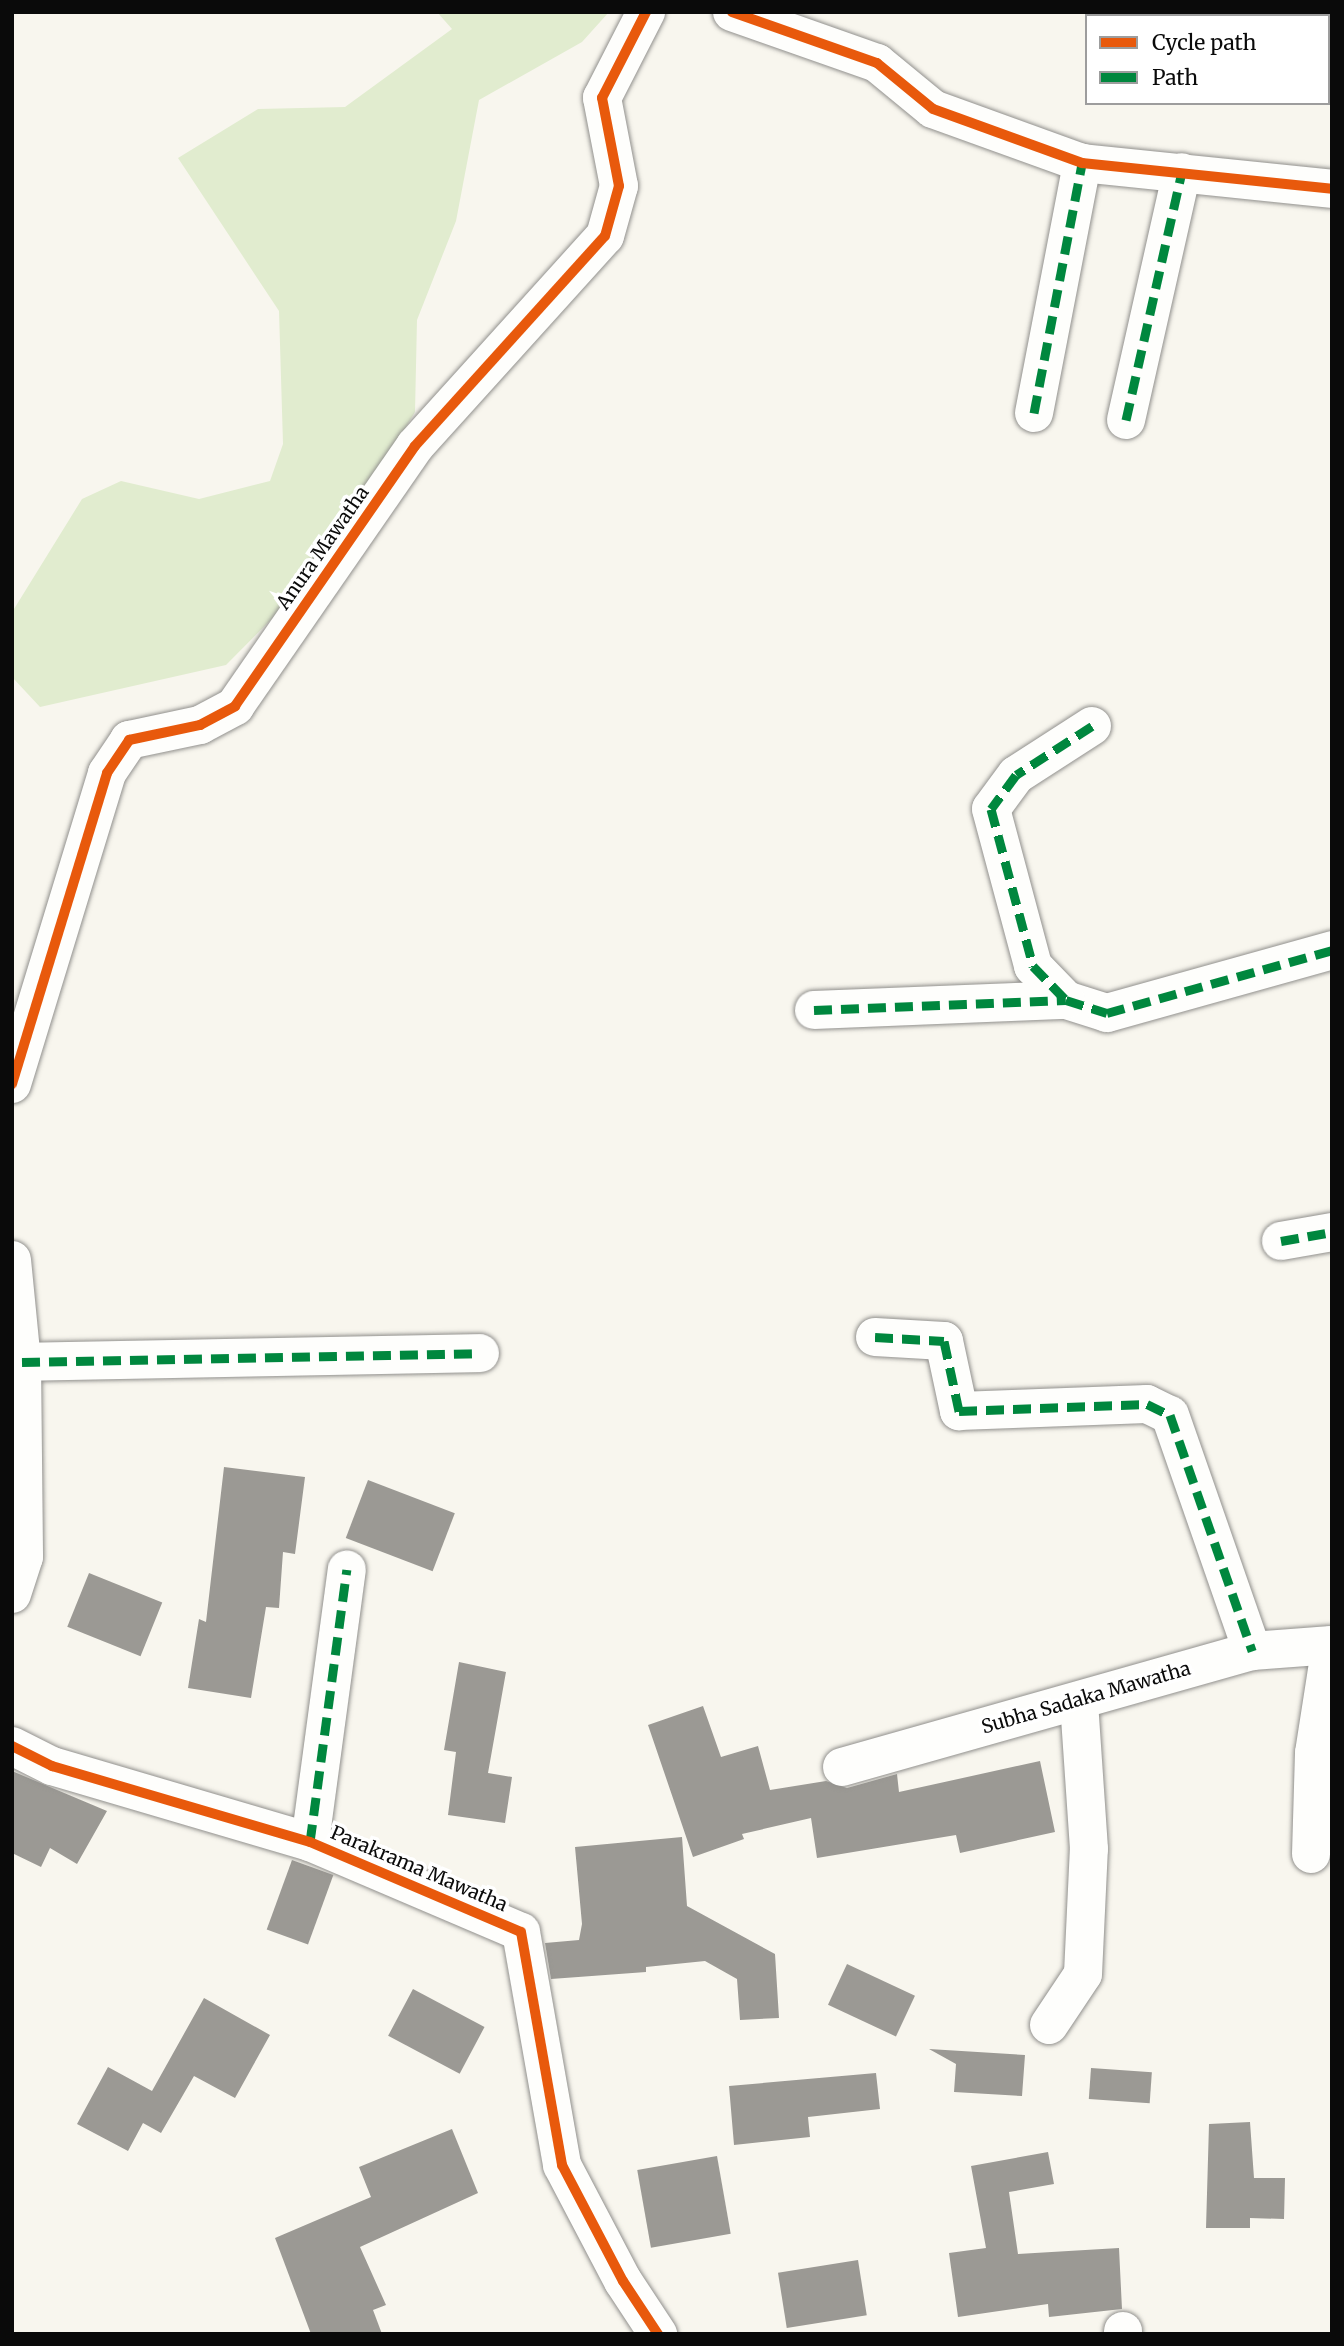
<!DOCTYPE html>
<html>
<head>
<meta charset="utf-8">
<style>
	body { margin:0 }
	#map { position:relative; width:1344px; height:2346px; overflow:hidden; background:#f8f6ee; font-family:Merriweather,serif }
	div>[style] { position:absolute }
	[style*='--x'] { left:calc(var(--x)*1px); top:calc(var(--y)*1px); width:calc(var(--w)*1px); rotate:calc(var(--a)*1deg) }
	.green>* { inset:0; background:#e1eccf }
	.building>* { inset:0; background:#9b9994; transform-origin:0 0 }
	.roads { filter:drop-shadow(0 0 2px #91908d) drop-shadow(0 0 2px #91908d) }
	.minor>* { height:38px; margin:-19px; padding:0 19px; transform-origin:19px; border-radius:19px; background:#fefefc }
	.quiet>* { height:9px; margin-top:-4.5px; transform-origin:0; background:repeating-linear-gradient(90deg,#00873e 0 18px,transparent 0 27px) }
	.cycleway>* { height:10px; margin:-5px; padding:0 5px; transform-origin:5px; border-radius:5px; background:#e8590c }
	span { translate:-50% -50%; white-space:nowrap; text-align:center; line-height:1.15; -webkit-text-stroke:7px #fff; paint-order:stroke }
	.street-label { font-size:19px; color:#0a0a0a }
	.frame { position:absolute; inset:0; border:14px solid #0a0a0a; pointer-events:none }
	.legend { position:absolute; left:1085px; top:14px; width:245px; height:91px; box-sizing:border-box; background:#fff; border:2px solid #9d9d9d; margin:0; padding:9px 12px; list-style:none; font-size:21px; color:#0a0a0a }
	.legend li { display:flex; align-items:center; gap:14px; height:35px }
	.legend b { width:35px; border:2px solid #9d9d9d }
</style>
</head>
<body>
<div id="map">
	<div class="green">
		<div style="clip-path:polygon(437px 12px,609px 12px,582px 42px,479px 100px,456px 221px,417px 320px,415px 412px,317px 573px,226px 665px,40px 707px,12px 677px,14px 609px,82px 499px,121px 481px,199px 499px,270px 481px,283px 444px,279px 311px,178px 158px,258px 109px,345px 107px,452px 29px)"></div>
	</div>
	<div class="building">
		<div style="clip-path:polygon(224px 1467px,305px 1477px,295px 1554px,283px 1552px,279px 1608px,266px 1607px,251px 1698px,188px 1688px,199px 1619px,206px 1622px)"></div>
		<div style="left:368px;top:1480px;width:93px;height:62px;rotate:21deg"></div>
		<div style="left:89px;top:1573px;width:79px;height:58px;rotate:22deg"></div>
		<div style="clip-path:polygon(459px 1662px,506px 1672px,488px 1773px,512px 1777px,505px 1823px,448px 1815px,456px 1752px,444px 1750px)"></div>
		<div style="clip-path:polygon(703px 1706px,721px 1757px,758px 1746px,770px 1790px,826px 1781px,847px 1788px,897px 1774px,899px 1792px,1040px 1761px,1055px 1832px,960px 1853px,956px 1835px,817px 1858px,811px 1818px,742px 1834px,744px 1839px,693px 1857px,648px 1725px)"></div>
		<div style="clip-path:polygon(12px 1771px,107px 1811px,77px 1864px,50px 1848px,41px 1867px,12px 1853px)"></div>
		<div style="clip-path:polygon(682px 1837px,687px 1906px,775px 1954px,779px 2018px,740px 2020px,737px 1979px,705px 1961px,646px 1967px,646px 1972px,551px 1979px,545px 1943px,579px 1940px,582px 1924px,575px 1847px)"></div>
		<div style="left:292px;top:1860px;width:44px;height:74px;rotate:20deg"></div>
		<div style="left:847px;top:1964px;width:75px;height:45px;rotate:25deg"></div>
		<div style="left:413px;top:1989px;width:81px;height:53px;rotate:28deg"></div>
		<div style="clip-path:polygon(204px 1998px,270px 2035px,235px 2098px,194px 2076px,161px 2133px,143px 2123px,128px 2151px,77px 2124px,108px 2067px,152px 2091px)"></div>
		<div style="clip-path:polygon(929px 2049px,1025px 2055px,1022px 2096px,954px 2092px,956px 2064px)"></div>
		<div style="left:1091px;top:2068px;width:61px;height:31px;rotate:4deg"></div>
		<div style="clip-path:polygon(876px 2073px,880px 2109px,808px 2117px,810px 2137px,734px 2145px,729px 2086px)"></div>
		<div style="clip-path:polygon(1250px 2122px,1254px 2178px,1285px 2178px,1284px 2219px,1250px 2218px,1250px 2228px,1206px 2228px,1209px 2124px)"></div>
		<div style="clip-path:polygon(452px 2129px,478px 2193px,360px 2247px,386px 2305px,373px 2310px,382px 2334px,311px 2334px,275px 2238px,371px 2197px,359px 2167px)"></div>
		<div style="clip-path:polygon(1048px 2152px,1054px 2184px,1009px 2192px,1018px 2254px,1119px 2248px,1122px 2309px,1049px 2317px,1048px 2304px,958px 2317px,949px 2253px,986px 2248px,971px 2166px)"></div>
		<div style="left:717px;top:2156px;width:79px;height:81px;rotate:80deg"></div>
		<div style="left:858px;top:2260px;width:56px;height:81px;rotate:81deg"></div>
	</div>
	<div class="roads">
		<div class="minor">
			<div style="--x:732;--y:12;--w:154;--a:19.4"></div>
			<div style="--x:877;--y:63;--w:72;--a:39.4"></div>
			<div style="--x:933;--y:109;--w:158;--a:19.9"></div>
			<div style="--x:1082;--y:163;--w:251;--a:5.9"></div>
			<div style="--x:1034;--y:413;--w:255;--a:-79.1"></div>
			<div style="--x:1126;--y:420;--w:254;--a:-77.3"></div>
			<div style="--x:1092;--y:726;--w:90;--a:147.2"></div>
			<div style="--x:1016;--y:775;--w:42;--a:126.3"></div>
			<div style="--x:991;--y:809;--w:163;--a:75"></div>
			<div style="--x:1033;--y:966;--w:47;--a:45.9"></div>
			<div style="--x:1066;--y:1000;--w:43;--a:17.6"></div>
			<div style="--x:1107;--y:1013;--w:234;--a:-15.6"></div>
			<div style="--x:814;--y:1010;--w:252;--a:-2.3"></div>
			<div style="--x:12;--y:1084;--w:325;--a:-73"></div>
			<div style="--x:107;--y:773;--w:40;--a:-56"></div>
			<div style="--x:129;--y:740;--w:73;--a:-11.9"></div>
			<div style="--x:200;--y:725;--w:40;--a:-28"></div>
			<div style="--x:235;--y:706;--w:316;--a:-55.3"></div>
			<div style="--x:415;--y:446;--w:283;--a:-47.9"></div>
			<div style="--x:605;--y:236;--w:52;--a:-74.4"></div>
			<div style="--x:619;--y:186;--w:90;--a:-100.9"></div>
			<div style="--x:602;--y:98;--w:97;--a:-62.9"></div>
			<div style="--x:1281;--y:1241;--w:52;--a:-10"></div>
			<div style="--x:12;--y:1260;--w:102;--a:84.4"></div>
			<div style="--x:22;--y:1362;--w:195;--a:89.4"></div>
			<div style="--x:24;--y:1557;--w:39;--a:108"></div>
			<div style="--x:875;--y:1337;--w:69;--a:3.3"></div>
			<div style="--x:944;--y:1341;--w:72;--a:77.9"></div>
			<div style="--x:959;--y:1411;--w:188;--a:-2.1"></div>
			<div style="--x:1147;--y:1404;--w:25;--a:26"></div>
			<div style="--x:1170;--y:1415;--w:250;--a:70.8"></div>
			<div style="--x:22;--y:1362;--w:458;--a:-1.1"></div>
			<div style="--x:12;--y:1746;--w:45;--a:26.6"></div>
			<div style="--x:52;--y:1766;--w:269;--a:16.4"></div>
			<div style="--x:310;--y:1842;--w:229;--a:23.1"></div>
			<div style="--x:521;--y:1932;--w:237;--a:80"></div>
			<div style="--x:562;--y:2165;--w:131;--a:62.3"></div>
			<div style="--x:623;--y:2281;--w:64;--a:56.6"></div>
			<div style="--x:842;--y:1767;--w:426;--a:-15.8"></div>
			<div style="--x:1252;--y:1651;--w:80;--a:-4.3"></div>
			<div style="--x:310;--y:1842;--w:275;--a:-82.3"></div>
			<div style="--x:1311;--y:1854;--w:101;--a:-88.3"></div>
			<div style="--x:1314;--y:1753;--w:109;--a:-81.1"></div>
			<div style="--x:1049;--y:2025;--w:61;--a:-56.3"></div>
			<div style="--x:1083;--y:1974;--w:125;--a:-87.3"></div>
			<div style="--x:1089;--y:1849;--w:148;--a:-93.9"></div>
			<div style="--x:1123;--y:2331;--w:3;--a:90"></div>
		</div>
	</div>
	<div class="quiet">
		<div style="--x:1034;--y:413;--w:255;--a:-79.1"></div>
		<div style="--x:1126;--y:420;--w:254;--a:-77.3"></div>
		<div style="--x:1092;--y:726;--w:90;--a:147.2"></div>
		<div style="--x:1016;--y:775;--w:42;--a:126.3"></div>
		<div style="--x:991;--y:809;--w:163;--a:75"></div>
		<div style="--x:1033;--y:966;--w:47;--a:45.9"></div>
		<div style="--x:1066;--y:1000;--w:43;--a:17.6"></div>
		<div style="--x:1107;--y:1013;--w:234;--a:-15.6"></div>
		<div style="--x:814;--y:1010;--w:252;--a:-2.3"></div>
		<div style="--x:1281;--y:1241;--w:52;--a:-10"></div>
		<div style="--x:875;--y:1337;--w:69;--a:3.3"></div>
		<div style="--x:944;--y:1341;--w:72;--a:77.9"></div>
		<div style="--x:959;--y:1411;--w:188;--a:-2.1"></div>
		<div style="--x:1147;--y:1404;--w:25;--a:26"></div>
		<div style="--x:1170;--y:1415;--w:250;--a:70.8"></div>
		<div style="--x:22;--y:1362;--w:458;--a:-1.1"></div>
		<div style="--x:310;--y:1842;--w:275;--a:-82.3"></div>
	</div>
	<div class="cycleway">
		<div style="--x:732;--y:12;--w:154;--a:19.4"></div>
		<div style="--x:877;--y:63;--w:72;--a:39.4"></div>
		<div style="--x:933;--y:109;--w:158;--a:19.9"></div>
		<div style="--x:1082;--y:163;--w:251;--a:5.9"></div>
		<div style="--x:12;--y:1084;--w:325;--a:-73"></div>
		<div style="--x:107;--y:773;--w:40;--a:-56"></div>
		<div style="--x:129;--y:740;--w:73;--a:-11.9"></div>
		<div style="--x:200;--y:725;--w:40;--a:-28"></div>
		<div style="--x:235;--y:706;--w:316;--a:-55.3"></div>
		<div style="--x:415;--y:446;--w:283;--a:-47.9"></div>
		<div style="--x:605;--y:236;--w:52;--a:-74.4"></div>
		<div style="--x:619;--y:186;--w:90;--a:-100.9"></div>
		<div style="--x:602;--y:98;--w:97;--a:-62.9"></div>
		<div style="--x:12;--y:1746;--w:45;--a:26.6"></div>
		<div style="--x:52;--y:1766;--w:269;--a:16.4"></div>
		<div style="--x:310;--y:1842;--w:229;--a:23.1"></div>
		<div style="--x:521;--y:1932;--w:237;--a:80"></div>
		<div style="--x:562;--y:2165;--w:131;--a:62.3"></div>
		<div style="--x:623;--y:2281;--w:64;--a:56.6"></div>
	</div>
	<div class="street-label">
		<span style="left:323px;top:548px;rotate:-55deg">Anura Mawatha</span>
		<span style="left:1086px;top:1698px;rotate:-16deg">Subha Sadaka Mawatha</span>
		<span style="left:419px;top:1869px;rotate:23deg">Parakrama Mawatha</span>
	</div>
	<div class="frame"></div>
	<ul class="legend">
	<li><b style="height:9px;background:#e8590c"></b>Cycle path</li>
	<li><b style="height:9px;background:#00873e"></b>Path</li>
	</ul>
</div>
</body>
</html>
